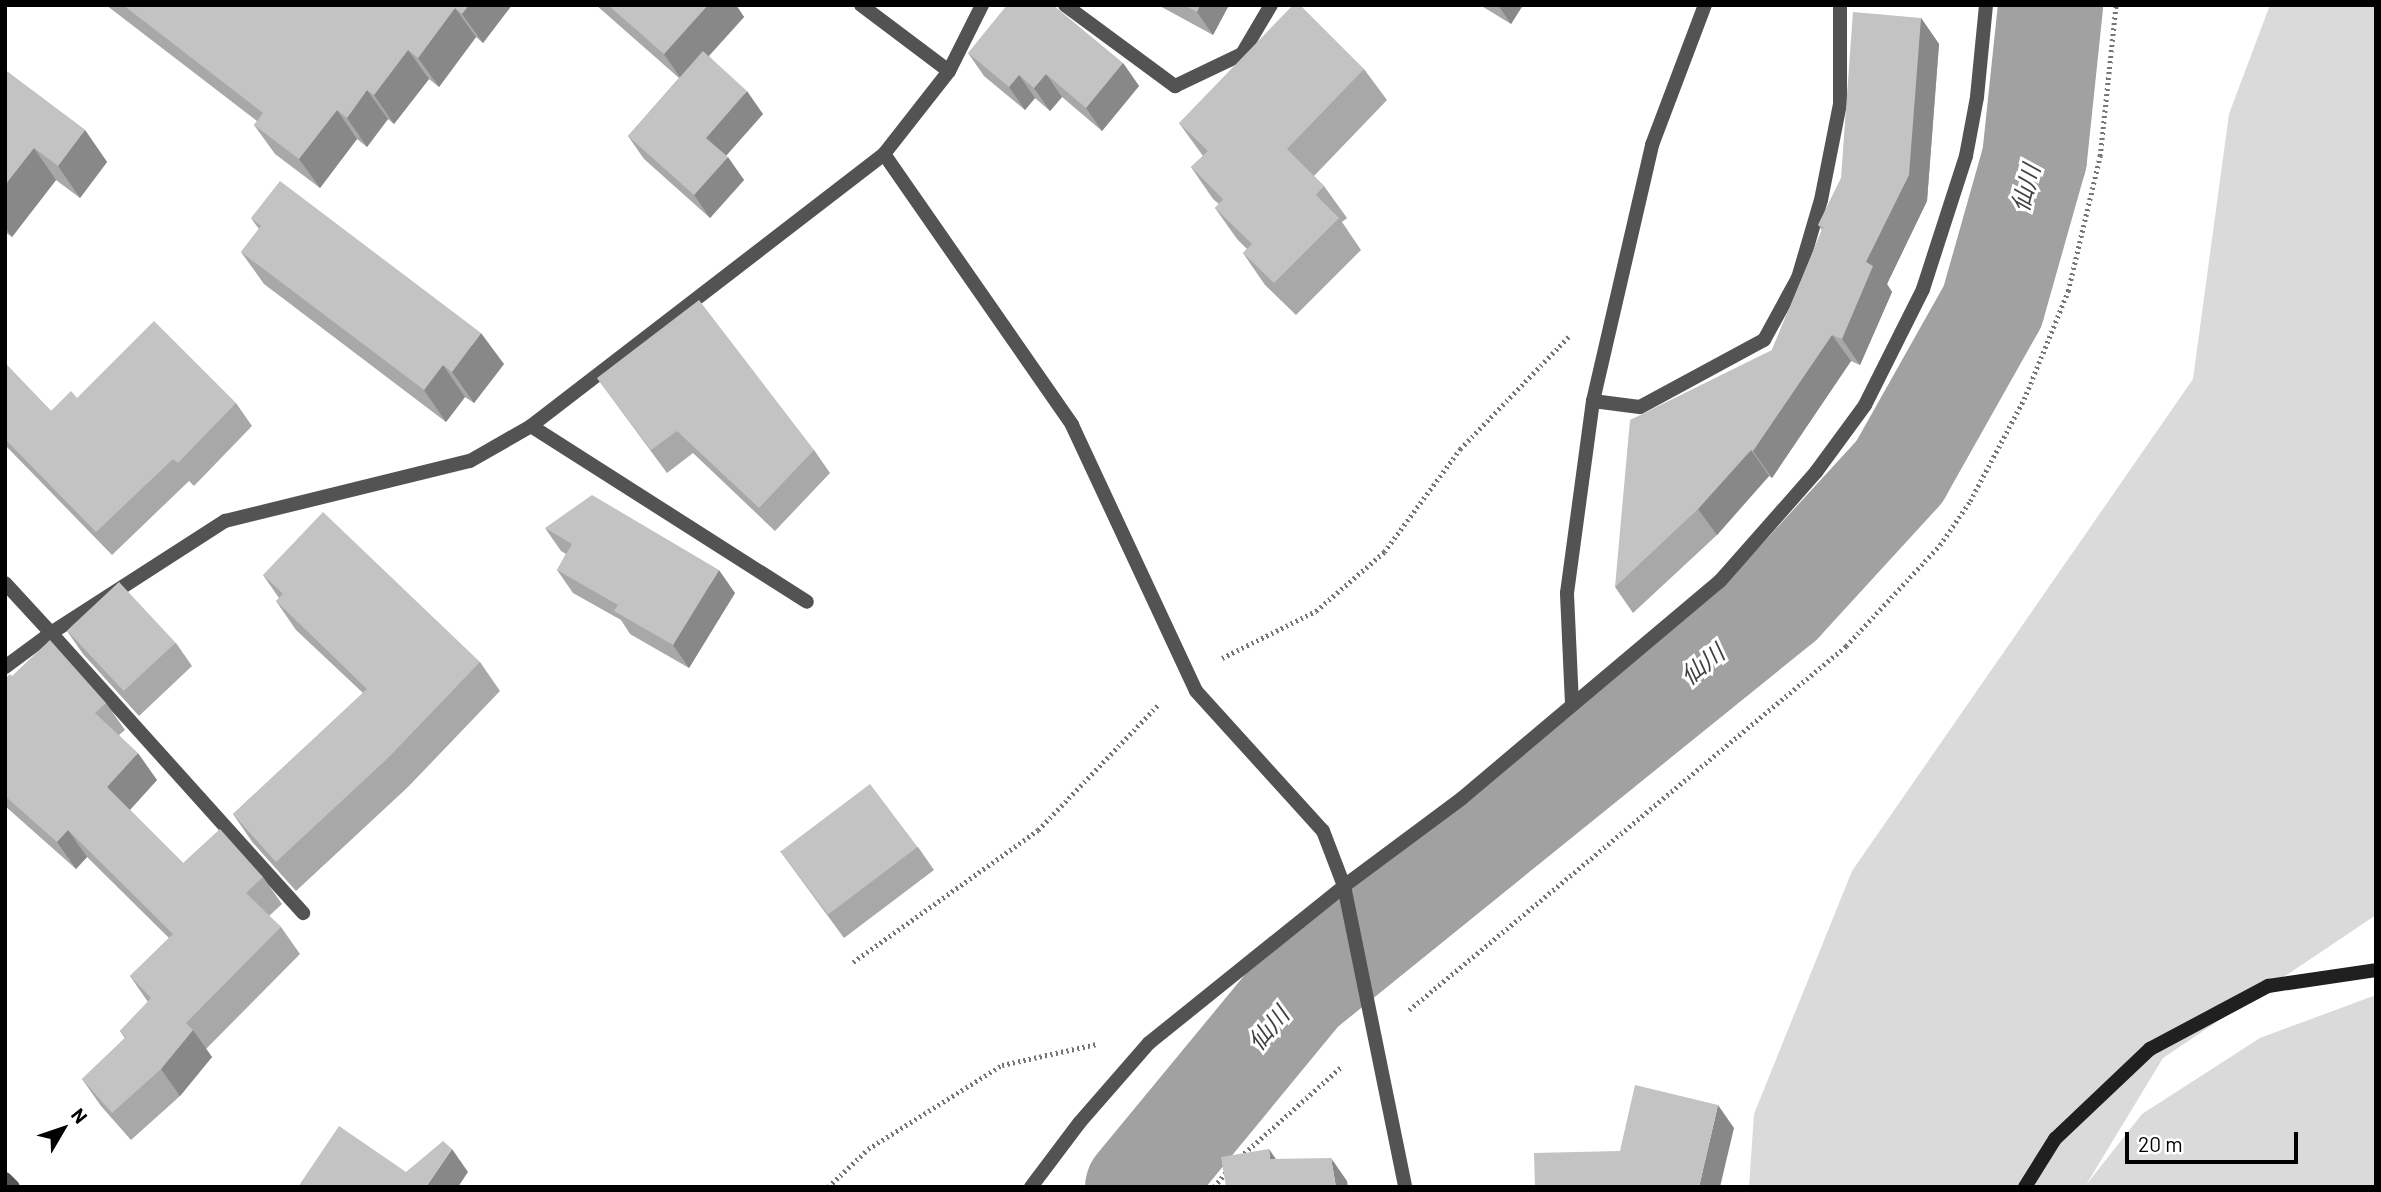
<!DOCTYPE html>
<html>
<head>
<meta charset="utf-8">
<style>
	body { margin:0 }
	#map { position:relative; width:2381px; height:1192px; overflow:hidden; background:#fff; font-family:Barlow,"Noto Sans JP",sans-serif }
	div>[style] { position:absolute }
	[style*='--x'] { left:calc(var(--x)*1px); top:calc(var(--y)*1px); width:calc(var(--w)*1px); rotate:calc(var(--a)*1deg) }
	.green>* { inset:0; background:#dadada }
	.river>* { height:105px; margin:-52.5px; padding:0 52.5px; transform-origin:52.5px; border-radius:52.5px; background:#a1a1a1 }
	.path>* { height:4.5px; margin-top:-2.25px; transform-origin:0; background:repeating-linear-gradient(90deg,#757575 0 2px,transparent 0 5.5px) }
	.lane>* { height:14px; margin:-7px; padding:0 7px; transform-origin:7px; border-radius:7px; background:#535353 }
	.street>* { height:14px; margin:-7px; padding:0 7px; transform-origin:7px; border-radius:7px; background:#535353 }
	.secondary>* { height:14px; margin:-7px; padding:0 7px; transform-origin:7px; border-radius:7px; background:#202020 }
	.wall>* { inset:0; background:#a8a8a8 }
	.shaded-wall>* { inset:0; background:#888 }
	.building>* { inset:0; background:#c3c3c3; transform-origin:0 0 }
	span { translate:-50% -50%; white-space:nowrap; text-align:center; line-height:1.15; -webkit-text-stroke:6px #fff; paint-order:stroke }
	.water-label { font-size:24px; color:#424242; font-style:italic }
	.frame { position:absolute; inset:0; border:7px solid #000; pointer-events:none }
	.north { position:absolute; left:28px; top:1094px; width:70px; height:70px; -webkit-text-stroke:5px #fff; paint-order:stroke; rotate:51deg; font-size:19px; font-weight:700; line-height:28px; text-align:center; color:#000 }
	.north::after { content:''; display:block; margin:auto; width:24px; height:32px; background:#000; clip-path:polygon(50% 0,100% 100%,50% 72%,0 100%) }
	.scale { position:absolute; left:2125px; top:1132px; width:173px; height:32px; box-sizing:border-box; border:4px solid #000; border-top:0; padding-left:9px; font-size:21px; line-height:24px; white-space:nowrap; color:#000; -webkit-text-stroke:5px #fff; paint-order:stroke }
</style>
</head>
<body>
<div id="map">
	<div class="green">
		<div style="clip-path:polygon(2270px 5px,2376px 5px,2376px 915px,2163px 1058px,2086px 1185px,2142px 1114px,2260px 1038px,2376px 995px,2376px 1187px,1749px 1187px,1754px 1114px,1852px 871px,2193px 379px,2229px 114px)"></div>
	</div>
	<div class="river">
		<div style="--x:1137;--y:1187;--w:256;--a:-50.5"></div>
		<div style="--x:1300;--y:989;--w:617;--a:-38.95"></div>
		<div style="--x:1780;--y:601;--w:176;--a:-47.5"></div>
		<div style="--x:1899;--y:471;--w:189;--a:-60.6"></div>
		<div style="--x:1992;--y:306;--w:154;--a:-74.2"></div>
		<div style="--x:2034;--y:158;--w:154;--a:-84"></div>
	</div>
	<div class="path">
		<div style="--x:1222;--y:658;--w:105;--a:-26.6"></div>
		<div style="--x:1316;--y:611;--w:90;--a:-40.9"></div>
		<div style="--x:1384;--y:552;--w:128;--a:-53.6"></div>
		<div style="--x:1460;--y:449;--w:157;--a:-46"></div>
		<div style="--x:853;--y:962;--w:227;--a:-35.5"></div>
		<div style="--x:1038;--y:830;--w:175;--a:-46.2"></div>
		<div style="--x:1409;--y:1010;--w:569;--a:-39.79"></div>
		<div style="--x:1846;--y:646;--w:138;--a:-47.1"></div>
		<div style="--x:1940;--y:545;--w:53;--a:-55.7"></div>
		<div style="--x:1970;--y:501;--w:115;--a:-62.1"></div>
		<div style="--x:2024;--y:399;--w:117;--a:-67.8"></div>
		<div style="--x:2068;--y:291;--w:139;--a:-76.7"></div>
		<div style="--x:2100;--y:156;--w:152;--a:-84"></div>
		<div style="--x:1240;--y:1157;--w:135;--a:-41.7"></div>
		<div style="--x:828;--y:1187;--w:55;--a:-43.5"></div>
		<div style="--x:868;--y:1149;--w:158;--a:-32.1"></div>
		<div style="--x:1002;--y:1065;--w:97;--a:-12.5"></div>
		<div style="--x:1214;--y:1187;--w:21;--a:-51"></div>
	</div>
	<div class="lane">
		<div style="--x:1065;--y:5;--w:137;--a:36.4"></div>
		<div style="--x:1175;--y:86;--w:74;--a:-25.5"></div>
		<div style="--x:1242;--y:54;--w:57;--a:-59.4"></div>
		<div style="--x:51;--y:633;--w:377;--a:48"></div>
	</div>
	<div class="street">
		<div style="--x:861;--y:5;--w:110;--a:36.9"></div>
		<div style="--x:884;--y:154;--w:330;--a:55.2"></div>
		<div style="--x:1072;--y:425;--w:293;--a:65"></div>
		<div style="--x:1196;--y:691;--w:189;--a:47.8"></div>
		<div style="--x:1323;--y:831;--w:59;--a:69.1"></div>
		<div style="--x:1344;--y:886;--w:307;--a:78.5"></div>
		<div style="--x:1593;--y:401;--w:47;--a:7.3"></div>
		<div style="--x:1640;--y:407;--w:141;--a:-28.4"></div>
		<div style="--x:1764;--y:340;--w:71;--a:-61.3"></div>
		<div style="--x:1798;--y:278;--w:81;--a:-73.6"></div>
		<div style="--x:1821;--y:200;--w:98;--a:-78.8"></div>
		<div style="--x:1840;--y:104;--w:99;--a:-90"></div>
		<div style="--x:531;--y:426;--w:327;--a:32.5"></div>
		<div style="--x:5;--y:583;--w:68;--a:47.4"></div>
		<div style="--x:5;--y:667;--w:57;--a:-36.5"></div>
		<div style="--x:51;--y:633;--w:207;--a:-32.8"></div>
		<div style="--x:225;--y:521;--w:252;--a:-13.8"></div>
		<div style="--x:470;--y:461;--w:70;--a:-29.8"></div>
		<div style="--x:531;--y:426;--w:446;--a:-37.6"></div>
		<div style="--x:884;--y:154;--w:105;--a:-51.9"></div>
		<div style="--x:949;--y:71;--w:74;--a:-63.4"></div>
		<div style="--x:1572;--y:704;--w:111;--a:-92.6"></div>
		<div style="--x:1567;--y:593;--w:194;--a:-82.3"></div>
		<div style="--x:1593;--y:401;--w:263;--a:-77"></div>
		<div style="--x:1652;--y:145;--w:150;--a:-69.3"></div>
		<div style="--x:5;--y:1179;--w:11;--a:45"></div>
		<div style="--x:1031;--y:1187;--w:81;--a:-53"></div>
		<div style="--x:1080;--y:1122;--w:105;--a:-48.9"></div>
		<div style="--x:1149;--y:1043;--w:250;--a:-38.8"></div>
		<div style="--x:1344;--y:886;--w:146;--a:-36.6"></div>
		<div style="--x:1461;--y:799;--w:339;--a:-40.1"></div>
		<div style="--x:1720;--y:581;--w:145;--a:-48.6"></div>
		<div style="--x:1816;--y:472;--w:83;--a:-53.8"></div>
		<div style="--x:1865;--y:405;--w:130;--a:-63.4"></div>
		<div style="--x:1923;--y:289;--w:140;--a:-72.1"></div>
		<div style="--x:1966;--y:156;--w:60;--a:-79.4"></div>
		<div style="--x:1977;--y:97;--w:92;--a:-84.4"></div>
	</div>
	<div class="secondary">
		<div style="--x:2025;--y:1187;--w:57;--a:-58"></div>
		<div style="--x:2055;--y:1139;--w:131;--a:-43.5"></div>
		<div style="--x:2150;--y:1049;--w:134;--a:-28.1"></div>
		<div style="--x:2268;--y:986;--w:109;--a:-8.4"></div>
	</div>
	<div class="wall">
		<div style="clip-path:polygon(106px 5px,512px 5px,483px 43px,476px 37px,439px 87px,429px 79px,394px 124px,388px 119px,367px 147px,357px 139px,320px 188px,275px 154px,254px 125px,257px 121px)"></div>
		<div style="clip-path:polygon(596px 5px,736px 5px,744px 17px,709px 56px,763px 114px,726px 156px,744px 180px,710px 218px,644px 159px,628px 136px,679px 78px)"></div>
		<div style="clip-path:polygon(1158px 5px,1229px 5px,1213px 35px)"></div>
		<div style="clip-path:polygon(1480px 5px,1523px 5px,1511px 24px)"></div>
		<div style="clip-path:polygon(1921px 18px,1939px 44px,1927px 201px,1887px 284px,1892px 292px,1860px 365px,1851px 361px,1772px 478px,1769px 476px,1717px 535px,1633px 613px,1615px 587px,1772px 350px,1822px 230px,1818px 225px)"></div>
		<div style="clip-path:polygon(968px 53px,1123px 63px,1139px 86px,1102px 131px,1062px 97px,1050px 111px,1035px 98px,1025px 110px,984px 76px)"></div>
		<div style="clip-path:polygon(1364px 69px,1387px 100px,1314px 176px,1324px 186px,1347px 218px,1342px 222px,1361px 250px,1296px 315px,1265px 285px,1243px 253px,1247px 249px,1237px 239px,1215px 208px,1219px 204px,1213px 199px,1191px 167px,1203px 156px,1179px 123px)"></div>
		<div style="clip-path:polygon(5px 70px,85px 130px,107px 162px,80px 198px,56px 180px,12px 237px,5px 232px)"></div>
		<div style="clip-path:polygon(251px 218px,504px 364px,474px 403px,465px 397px,446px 422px,264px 284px,241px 252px,259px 229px)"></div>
		<div style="clip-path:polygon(5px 363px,51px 411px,77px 398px,236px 403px,252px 426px,194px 486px,189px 481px,112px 555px,5px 445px)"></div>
		<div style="clip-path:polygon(597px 378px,814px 450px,830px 473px,775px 531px,693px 453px,667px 473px)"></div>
		<div style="clip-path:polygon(545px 528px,735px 593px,689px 668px,630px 634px,621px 620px,573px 593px,557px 570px,566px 554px,561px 551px)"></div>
		<div style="clip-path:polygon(263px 575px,480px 662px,500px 691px,408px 787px,296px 891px,253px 843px,233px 814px,363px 693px,296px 630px,276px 601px,279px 598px)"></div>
		<div style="clip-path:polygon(67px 631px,176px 643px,192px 666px,139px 716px,83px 654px)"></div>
		<div style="clip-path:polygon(12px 676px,106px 703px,125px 730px,119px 735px,157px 780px,130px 810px,183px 863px,263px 877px,282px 904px,269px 916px,281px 927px,300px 954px,206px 1049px,212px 1057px,180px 1096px,131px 1140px,101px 1106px,82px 1079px,125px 1038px,120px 1031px,148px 1002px,130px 976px,169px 938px,87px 857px,76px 869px,5px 806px,5px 679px)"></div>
		<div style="clip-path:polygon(918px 847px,934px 870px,844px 938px,780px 851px)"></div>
	</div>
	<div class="shaded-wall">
		<div style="clip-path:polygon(469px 5px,512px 5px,483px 43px,462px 14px)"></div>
		<div style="clip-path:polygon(708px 5px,736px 5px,744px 17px,684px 83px,664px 54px)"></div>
		<div style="clip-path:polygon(1200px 5px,1229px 5px,1213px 35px,1197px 12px)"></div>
		<div style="clip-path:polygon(1498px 5px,1523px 5px,1511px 24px)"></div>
		<div style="clip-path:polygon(455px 8px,476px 37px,439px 87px,418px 58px)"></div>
		<div style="clip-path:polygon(1921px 18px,1939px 44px,1927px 201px,1887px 284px,1892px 292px,1860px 365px,1842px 339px,1866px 262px)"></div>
		<div style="clip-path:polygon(408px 50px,429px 79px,394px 124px,374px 95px)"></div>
		<div style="clip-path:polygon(1123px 63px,1139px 86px,1102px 131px,1086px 108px)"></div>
		<div style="clip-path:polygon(1046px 74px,1062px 97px,1050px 111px,1034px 88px)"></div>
		<div style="clip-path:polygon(1019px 75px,1035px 98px,1025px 110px,1009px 87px)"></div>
		<div style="clip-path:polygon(367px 90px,388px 119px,367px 147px,347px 118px)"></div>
		<div style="clip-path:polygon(747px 91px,763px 114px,722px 160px,706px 138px)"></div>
		<div style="clip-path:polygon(337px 110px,357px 139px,320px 188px,299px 159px)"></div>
		<div style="clip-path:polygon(85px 130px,107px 162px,80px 198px,58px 166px)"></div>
		<div style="clip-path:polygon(34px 148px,56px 180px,12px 237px,5px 227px,5px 185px)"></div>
		<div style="clip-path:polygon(728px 157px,744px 180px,710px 218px,694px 195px)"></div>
		<div style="clip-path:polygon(481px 333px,504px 364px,474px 403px,452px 372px)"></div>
		<div style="clip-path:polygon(1832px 335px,1851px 361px,1772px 478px,1753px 451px)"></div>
		<div style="clip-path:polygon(443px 365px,465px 397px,446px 422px,424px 390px)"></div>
		<div style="clip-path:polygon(1751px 450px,1769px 476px,1717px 535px,1698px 509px)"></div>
		<div style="clip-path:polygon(719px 570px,735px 593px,689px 668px,673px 645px)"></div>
		<div style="clip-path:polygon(138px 753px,157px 780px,126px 814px,107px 787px)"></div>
		<div style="clip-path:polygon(68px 830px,87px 857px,76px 869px,57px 842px)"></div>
		<div style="clip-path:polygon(193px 1030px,212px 1057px,180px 1096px,161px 1069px)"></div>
		<div style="clip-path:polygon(1718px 1105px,1734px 1128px,1720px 1187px,1699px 1187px)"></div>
		<div style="clip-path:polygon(452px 1149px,468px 1172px,458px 1187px,426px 1187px)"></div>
		<div style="clip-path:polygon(1269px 1149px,1285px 1172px,1270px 1159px)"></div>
		<div style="clip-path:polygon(1331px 1158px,1347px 1181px,1348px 1187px,1336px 1187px)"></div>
	</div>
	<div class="building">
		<div style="clip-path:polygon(123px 5px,469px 5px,462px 14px,455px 8px,418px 58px,408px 50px,374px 95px,367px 90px,347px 118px,337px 110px,299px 159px,254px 125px,263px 113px)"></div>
		<div style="clip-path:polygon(608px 5px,708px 5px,664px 54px)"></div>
		<div style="clip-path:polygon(1007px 5px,1053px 5px,1123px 63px,1086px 108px,1046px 74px,1034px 88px,1019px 75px,1009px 87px,968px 53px)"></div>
		<div style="clip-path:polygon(1184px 5px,1200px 5px,1197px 12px)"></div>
		<div style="clip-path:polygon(1293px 5px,1300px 5px,1364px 69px,1287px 149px,1324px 186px,1316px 195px,1339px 218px,1274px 283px,1243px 253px,1252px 244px,1215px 208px,1223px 199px,1191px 167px,1208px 151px,1179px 123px)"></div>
		<div style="clip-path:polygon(1853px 12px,1921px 18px,1909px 175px,1866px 262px,1873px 266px,1842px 339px,1832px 335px,1753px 451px,1751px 450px,1698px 509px,1615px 587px,1630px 420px,1772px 350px,1823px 227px,1818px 225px,1841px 178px)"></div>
		<div style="clip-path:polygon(703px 51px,747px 91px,706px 138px,728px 157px,694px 195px,628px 136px)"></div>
		<div style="clip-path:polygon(5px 70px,85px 130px,58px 166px,34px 148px,5px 185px)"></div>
		<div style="clip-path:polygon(280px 181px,481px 333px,452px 372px,443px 365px,424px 390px,241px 252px,261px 226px,251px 218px)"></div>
		<div style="clip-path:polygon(699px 300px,814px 450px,759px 508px,677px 431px,651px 450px,597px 378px)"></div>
		<div style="clip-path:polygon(154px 321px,236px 403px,178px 463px,173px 459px,96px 532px,5px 439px,5px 363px,51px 411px,71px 391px,77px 398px)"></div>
		<div style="clip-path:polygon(592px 495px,719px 570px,673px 645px,614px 611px,618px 605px,557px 570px,572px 544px,545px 528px)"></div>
		<div style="clip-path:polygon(323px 512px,480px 662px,388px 758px,276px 862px,233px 814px,367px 689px,276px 601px,283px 594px,263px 575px)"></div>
		<div style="left:119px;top:582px;width:83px;height:71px;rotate:47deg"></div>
		<div style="clip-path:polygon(50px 640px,106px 703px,95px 713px,138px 753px,107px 787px,183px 863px,220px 829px,263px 877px,246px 893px,281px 927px,186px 1023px,193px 1030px,161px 1069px,112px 1113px,82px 1079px,126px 1037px,120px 1031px,151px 998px,130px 976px,173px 934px,68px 830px,57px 842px,5px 796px,5px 679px,10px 674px,12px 676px)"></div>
		<div style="left:870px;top:784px;width:79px;height:112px;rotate:53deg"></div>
		<div style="clip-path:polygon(1635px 1085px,1718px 1105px,1699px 1187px,1535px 1187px,1534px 1153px,1620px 1151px)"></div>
		<div style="clip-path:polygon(339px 1126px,406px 1172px,443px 1141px,452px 1149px,426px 1187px,298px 1187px)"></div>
		<div style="clip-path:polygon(1269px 1149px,1270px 1159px,1331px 1158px,1336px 1187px,1226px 1187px,1221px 1157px)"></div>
	</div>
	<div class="water-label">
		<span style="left:2025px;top:188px;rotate:-75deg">仙川</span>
		<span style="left:1702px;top:664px;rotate:-39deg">仙川</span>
		<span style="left:1268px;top:1028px;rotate:-50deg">仙川</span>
	</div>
	<div class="frame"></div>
	<div class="north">N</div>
	<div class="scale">20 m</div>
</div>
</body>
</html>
